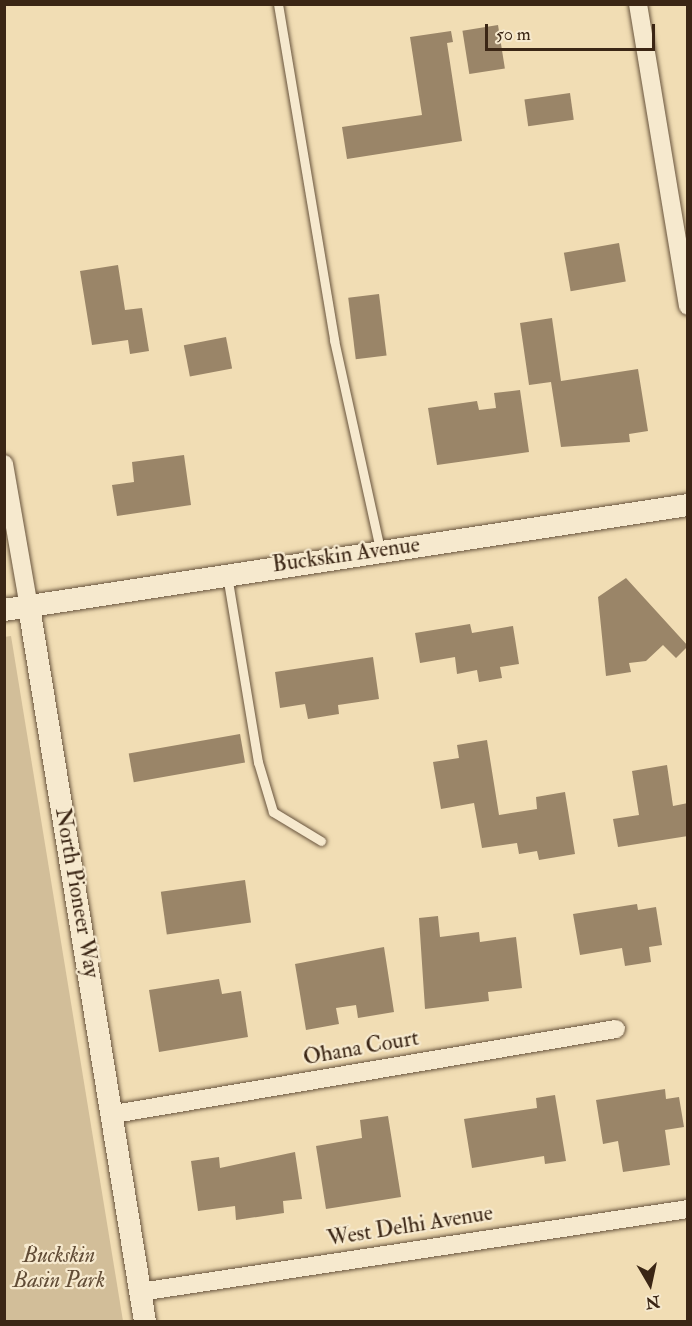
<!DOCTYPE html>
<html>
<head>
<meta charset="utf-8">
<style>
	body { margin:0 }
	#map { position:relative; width:692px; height:1326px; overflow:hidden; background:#f1ddb4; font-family:"IM FELL Double Pica",serif }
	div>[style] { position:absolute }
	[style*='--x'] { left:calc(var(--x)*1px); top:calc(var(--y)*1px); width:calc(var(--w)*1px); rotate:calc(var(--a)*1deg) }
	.green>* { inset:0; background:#d2be99 }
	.building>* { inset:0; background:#9a8568; transform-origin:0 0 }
	.roads { filter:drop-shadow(0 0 2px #68543d) drop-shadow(0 0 2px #68543d) }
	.service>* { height:9px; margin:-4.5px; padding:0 4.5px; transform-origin:4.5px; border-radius:4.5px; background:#f6e9ce }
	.minor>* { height:18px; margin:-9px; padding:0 9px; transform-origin:9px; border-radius:9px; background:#f6e9ce }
	.tertiary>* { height:22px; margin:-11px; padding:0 11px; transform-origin:11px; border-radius:11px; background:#f6e9ce }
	span { translate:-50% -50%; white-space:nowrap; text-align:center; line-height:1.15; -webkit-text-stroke:4.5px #f6e9ce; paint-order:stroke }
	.street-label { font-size:22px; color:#3b2615 }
	.park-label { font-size:22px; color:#614c36; font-style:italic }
	.frame { position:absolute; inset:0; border:6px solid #3b2615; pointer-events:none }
	.north { position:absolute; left:620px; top:1254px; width:60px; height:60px; -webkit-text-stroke:4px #f6e9ce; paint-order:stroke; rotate:171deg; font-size:16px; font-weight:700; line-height:24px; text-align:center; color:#3b2615 }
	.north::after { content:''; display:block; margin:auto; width:21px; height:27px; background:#3b2615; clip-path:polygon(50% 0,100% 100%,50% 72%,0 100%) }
	.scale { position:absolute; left:485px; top:24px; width:170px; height:27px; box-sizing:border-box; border:3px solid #3b2615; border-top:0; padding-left:8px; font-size:18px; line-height:21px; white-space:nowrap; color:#3b2615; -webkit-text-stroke:4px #f6e9ce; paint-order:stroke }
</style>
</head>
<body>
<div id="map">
	<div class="green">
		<div style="clip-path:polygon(11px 636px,123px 1321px,5px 1321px,4px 637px)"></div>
	</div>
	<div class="building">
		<div style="left:498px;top:25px;width:44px;height:36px;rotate:81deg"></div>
		<div style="clip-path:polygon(451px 31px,453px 42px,447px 43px,462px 141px,347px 159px,342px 127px,422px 115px,410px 37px)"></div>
		<div style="left:570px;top:93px;width:27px;height:46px;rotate:82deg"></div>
		<div style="left:619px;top:243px;width:39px;height:56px;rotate:80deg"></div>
		<div style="clip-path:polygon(118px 265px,125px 310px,142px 308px,149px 351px,130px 354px,128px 340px,92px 345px,80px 271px)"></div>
		<div style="left:379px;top:294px;width:62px;height:31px;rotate:83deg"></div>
		<div style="clip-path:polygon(552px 318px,561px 381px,638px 369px,648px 431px,629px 434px,630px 442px,561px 447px,551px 382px,529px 385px,520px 323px)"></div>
		<div style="left:226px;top:337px;width:32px;height:43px;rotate:79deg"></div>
		<div style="clip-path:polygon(520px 390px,529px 452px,437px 465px,428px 408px,477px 401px,479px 410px,496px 408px,494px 393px)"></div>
		<div style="clip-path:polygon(184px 455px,191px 505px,117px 516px,112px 485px,134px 482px,132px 462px)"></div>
		<div style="clip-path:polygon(626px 578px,688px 646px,676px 658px,663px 645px,646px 661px,629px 663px,631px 672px,606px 676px,598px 597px)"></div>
		<div style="clip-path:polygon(470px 624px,472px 633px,513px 626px,519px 664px,500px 667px,502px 678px,479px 682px,477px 670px,457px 674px,455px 657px,420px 663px,415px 633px)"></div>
		<div style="clip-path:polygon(373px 657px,379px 699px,338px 705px,339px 714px,308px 719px,305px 704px,280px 708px,275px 672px)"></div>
		<div style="left:240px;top:734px;width:29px;height:113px;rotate:80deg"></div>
		<div style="clip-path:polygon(487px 740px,499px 815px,537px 809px,536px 797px,565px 792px,575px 854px,539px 860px,537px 851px,519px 854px,517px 843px,482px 848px,474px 803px,441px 809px,433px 762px,459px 758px,457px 745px)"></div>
		<div style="clip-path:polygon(667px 765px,673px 806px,688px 803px,688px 836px,618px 847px,613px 819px,639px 815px,632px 771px)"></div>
		<div style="left:245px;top:880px;width:43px;height:85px;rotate:82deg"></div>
		<div style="clip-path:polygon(637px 904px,638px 910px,656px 907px,662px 945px,649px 947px,651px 962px,625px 966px,622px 948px,580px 955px,573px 914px)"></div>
		<div style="clip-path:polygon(438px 916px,440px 937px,479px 932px,480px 942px,516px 937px,522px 988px,488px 992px,489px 1001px,425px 1009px,419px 918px)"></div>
		<div style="clip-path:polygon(384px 947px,394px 1012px,358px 1018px,356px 1005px,336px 1008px,339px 1024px,306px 1030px,295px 964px)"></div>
		<div style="clip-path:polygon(219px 979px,222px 994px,241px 991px,248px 1037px,159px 1052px,149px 990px)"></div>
		<div style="clip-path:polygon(665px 1089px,666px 1099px,679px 1097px,684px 1127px,665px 1130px,670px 1165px,623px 1172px,618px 1141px,603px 1144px,596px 1100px)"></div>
		<div style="clip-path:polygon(555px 1095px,566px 1161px,545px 1164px,544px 1156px,472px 1168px,464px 1119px,537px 1108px,536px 1098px)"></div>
		<div style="clip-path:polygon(388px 1116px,401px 1197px,326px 1209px,316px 1146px,362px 1138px,360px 1120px)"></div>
		<div style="clip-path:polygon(295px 1152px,302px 1199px,283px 1201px,284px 1213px,236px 1220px,235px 1206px,198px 1211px,191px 1161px,219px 1157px,220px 1168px)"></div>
	</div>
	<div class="roads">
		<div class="service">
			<div style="--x:278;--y:4;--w:341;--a:80.5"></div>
			<div style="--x:334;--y:340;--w:215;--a:77.6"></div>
			<div style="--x:227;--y:575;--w:190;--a:80.6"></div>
			<div style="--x:258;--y:762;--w:52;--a:73.3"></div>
			<div style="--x:273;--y:812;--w:56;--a:31.1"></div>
		</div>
		<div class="minor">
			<div style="--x:638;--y:4;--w:306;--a:80.6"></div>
			<div style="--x:4;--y:464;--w:145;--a:80.1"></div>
			<div style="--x:114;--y:1114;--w:509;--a:-9.61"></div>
			<div style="--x:140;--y:1292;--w:554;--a:-8.61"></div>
		</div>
		<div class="tertiary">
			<div style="--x:29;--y:607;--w:724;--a:80.78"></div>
			<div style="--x:4;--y:610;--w:692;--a:-8.73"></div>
		</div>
	</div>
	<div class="street-label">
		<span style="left:346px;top:555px;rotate:-8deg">Buckskin Avenue</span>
		<span style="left:77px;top:893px;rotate:80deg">North Pioneer Way</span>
		<span style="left:361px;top:1048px;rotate:-10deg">Ohana Court</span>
		<span style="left:410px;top:1226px;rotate:-9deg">West Delhi Avenue</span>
	</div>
	<div class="park-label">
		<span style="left:59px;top:1268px">Buckskin<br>Basin Park</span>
	</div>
	<div class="frame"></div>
	<div class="north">N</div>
	<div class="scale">50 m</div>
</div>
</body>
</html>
